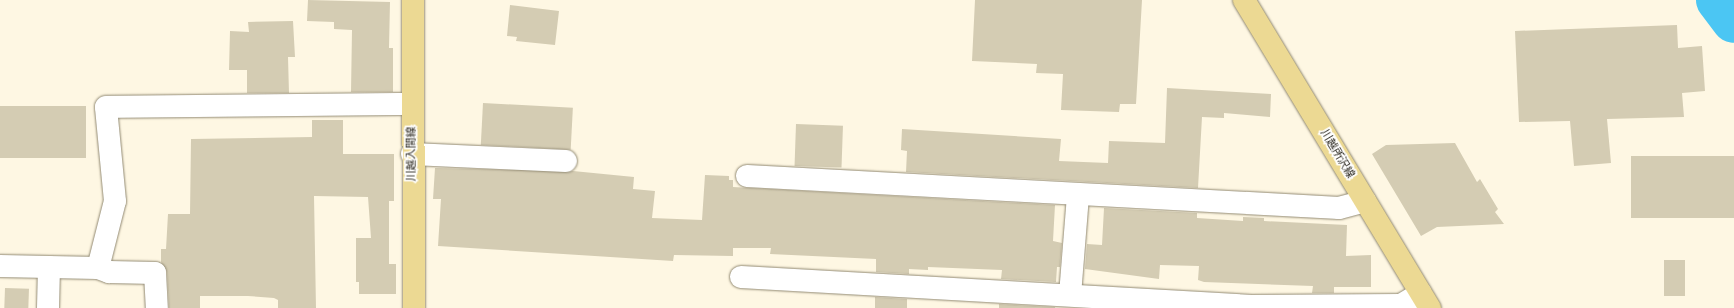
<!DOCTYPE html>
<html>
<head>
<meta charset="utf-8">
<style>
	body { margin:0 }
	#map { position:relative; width:1734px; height:308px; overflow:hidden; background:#fef7e3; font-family:"Nunito Sans","Noto Sans JP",sans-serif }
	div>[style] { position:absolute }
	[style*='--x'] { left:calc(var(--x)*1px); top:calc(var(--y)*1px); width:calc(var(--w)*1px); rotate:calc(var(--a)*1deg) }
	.river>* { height:44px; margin:-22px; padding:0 22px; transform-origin:22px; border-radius:22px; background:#4bc6f3 }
	.building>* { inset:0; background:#d4ccb3; transform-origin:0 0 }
	.roads { filter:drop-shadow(0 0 1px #928a73) drop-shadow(0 0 1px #928a73) }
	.minor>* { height:22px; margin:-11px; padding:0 11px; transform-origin:11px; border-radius:11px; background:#fff }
	.major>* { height:22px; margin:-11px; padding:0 11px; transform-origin:11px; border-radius:11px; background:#ecd993 }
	span { translate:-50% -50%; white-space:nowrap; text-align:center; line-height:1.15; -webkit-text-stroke:3.5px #fff; paint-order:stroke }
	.street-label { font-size:11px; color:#221f16 }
</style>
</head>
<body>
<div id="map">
	<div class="river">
		<div style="--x:1718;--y:0;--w:26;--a:53"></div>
	</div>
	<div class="building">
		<div style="clip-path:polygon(308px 0,390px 2px,389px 48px,393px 48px,393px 92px,351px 92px,352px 30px,334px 29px,334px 22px,307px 21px)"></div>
		<div style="clip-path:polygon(975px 0,1142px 0,1136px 104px,1120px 104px,1119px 112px,1061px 110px,1063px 74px,1036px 73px,1037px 64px,972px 61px)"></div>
		<div style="clip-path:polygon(510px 5px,559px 11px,555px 45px,516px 41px,517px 37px,507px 36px)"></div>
		<div style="clip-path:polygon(293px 21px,295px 57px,288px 57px,289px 93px,247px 93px,247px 70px,229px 70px,230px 31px,249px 32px,248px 22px)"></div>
		<div style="clip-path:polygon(1677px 25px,1678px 48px,1702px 46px,1705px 91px,1682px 93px,1684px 117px,1607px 119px,1611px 163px,1574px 166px,1570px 121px,1519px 122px,1515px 31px)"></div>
		<div style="clip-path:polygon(1167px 88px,1271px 94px,1270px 117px,1224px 113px,1224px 118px,1202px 117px,1198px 188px,906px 172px,907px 151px,901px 150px,902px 129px,1061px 139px,1059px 161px,1108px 163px,1109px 141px,1165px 143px)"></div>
		<div style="left:483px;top:103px;width:90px;height:42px;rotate:3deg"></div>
		<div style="left:0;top:106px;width:86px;height:52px"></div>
		<div style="clip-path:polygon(312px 120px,343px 120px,343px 154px,394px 154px,394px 201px,389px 201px,389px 264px,396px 264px,396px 294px,359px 294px,359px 282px,356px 282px,356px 238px,371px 238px,368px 197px,314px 196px,316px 308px,278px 308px,278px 300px,274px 298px,248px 296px,200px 296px,200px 308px,169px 308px,167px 272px,161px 262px,161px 249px,166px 249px,168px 214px,190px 214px,191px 139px,312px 137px)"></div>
		<div style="left:796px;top:124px;width:47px;height:42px;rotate:2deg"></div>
		<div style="clip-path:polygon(1455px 143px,1477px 182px,1480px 179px,1498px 209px,1495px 212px,1504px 224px,1437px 227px,1421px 236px,1372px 154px,1386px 145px)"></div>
		<div style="left:1734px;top:156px;width:62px;height:103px;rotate:90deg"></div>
		<div style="clip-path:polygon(435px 168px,573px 171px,634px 177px,633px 189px,655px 191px,652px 218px,702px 220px,705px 175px,729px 176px,729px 180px,733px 180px,733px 187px,1055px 205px,1053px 241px,1062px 243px,1060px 267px,1057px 267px,1056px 282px,1001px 279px,1002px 270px,928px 267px,928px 270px,909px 269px,909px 274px,876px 272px,876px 259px,770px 254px,771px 248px,733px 248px,733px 256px,674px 255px,673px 261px,438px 246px,441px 199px,433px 199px)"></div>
		<div style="clip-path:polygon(1104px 208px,1197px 213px,1197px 218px,1243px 221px,1243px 217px,1264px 218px,1264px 221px,1347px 225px,1346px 256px,1371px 255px,1371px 287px,1334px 287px,1334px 293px,1312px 293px,1313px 286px,1204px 282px,1198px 280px,1199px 266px,1160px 265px,1159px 279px,1085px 269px,1087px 244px,1102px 245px)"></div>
		<div style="left:1685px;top:260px;width:36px;height:21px;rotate:90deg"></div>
		<div style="left:5px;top:288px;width:24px;height:20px;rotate:2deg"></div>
		<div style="clip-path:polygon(875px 297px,907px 299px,907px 308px,875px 308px)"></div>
		<div style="clip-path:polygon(999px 304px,1055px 307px,1055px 308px,999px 308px)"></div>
	</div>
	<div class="roads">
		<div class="minor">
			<div style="--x:412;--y:154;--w:154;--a:2.6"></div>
			<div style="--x:747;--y:176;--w:593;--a:3.09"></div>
			<div style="--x:1339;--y:208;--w:27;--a:-15"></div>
			<div style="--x:0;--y:266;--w:98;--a:1.2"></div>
			<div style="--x:98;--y:268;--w:69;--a:-75.8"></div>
			<div style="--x:115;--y:201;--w:94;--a:-95.5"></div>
			<div style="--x:106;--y:107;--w:306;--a:-0.6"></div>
			<div style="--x:98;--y:268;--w:12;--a:20"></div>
			<div style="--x:109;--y:272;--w:46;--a:1.2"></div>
			<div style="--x:155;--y:273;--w:35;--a:87"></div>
			<div style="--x:741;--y:277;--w:511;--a:3.25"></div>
			<div style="--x:1251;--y:306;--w:150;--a:-0.4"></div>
			<div style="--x:1401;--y:305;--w:23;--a:-31"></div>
			<div style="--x:1070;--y:295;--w:99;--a:-85.4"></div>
			<div style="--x:48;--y:308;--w:41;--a:-88.6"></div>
		</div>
		<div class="major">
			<div style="--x:413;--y:0;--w:308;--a:89.8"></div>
			<div style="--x:1244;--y:0;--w:360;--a:58.9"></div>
		</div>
	</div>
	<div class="street-label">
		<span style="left:412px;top:154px;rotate:-90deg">川越入間線</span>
		<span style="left:1337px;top:154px;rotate:59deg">川越所沢線</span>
	</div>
</div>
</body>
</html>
